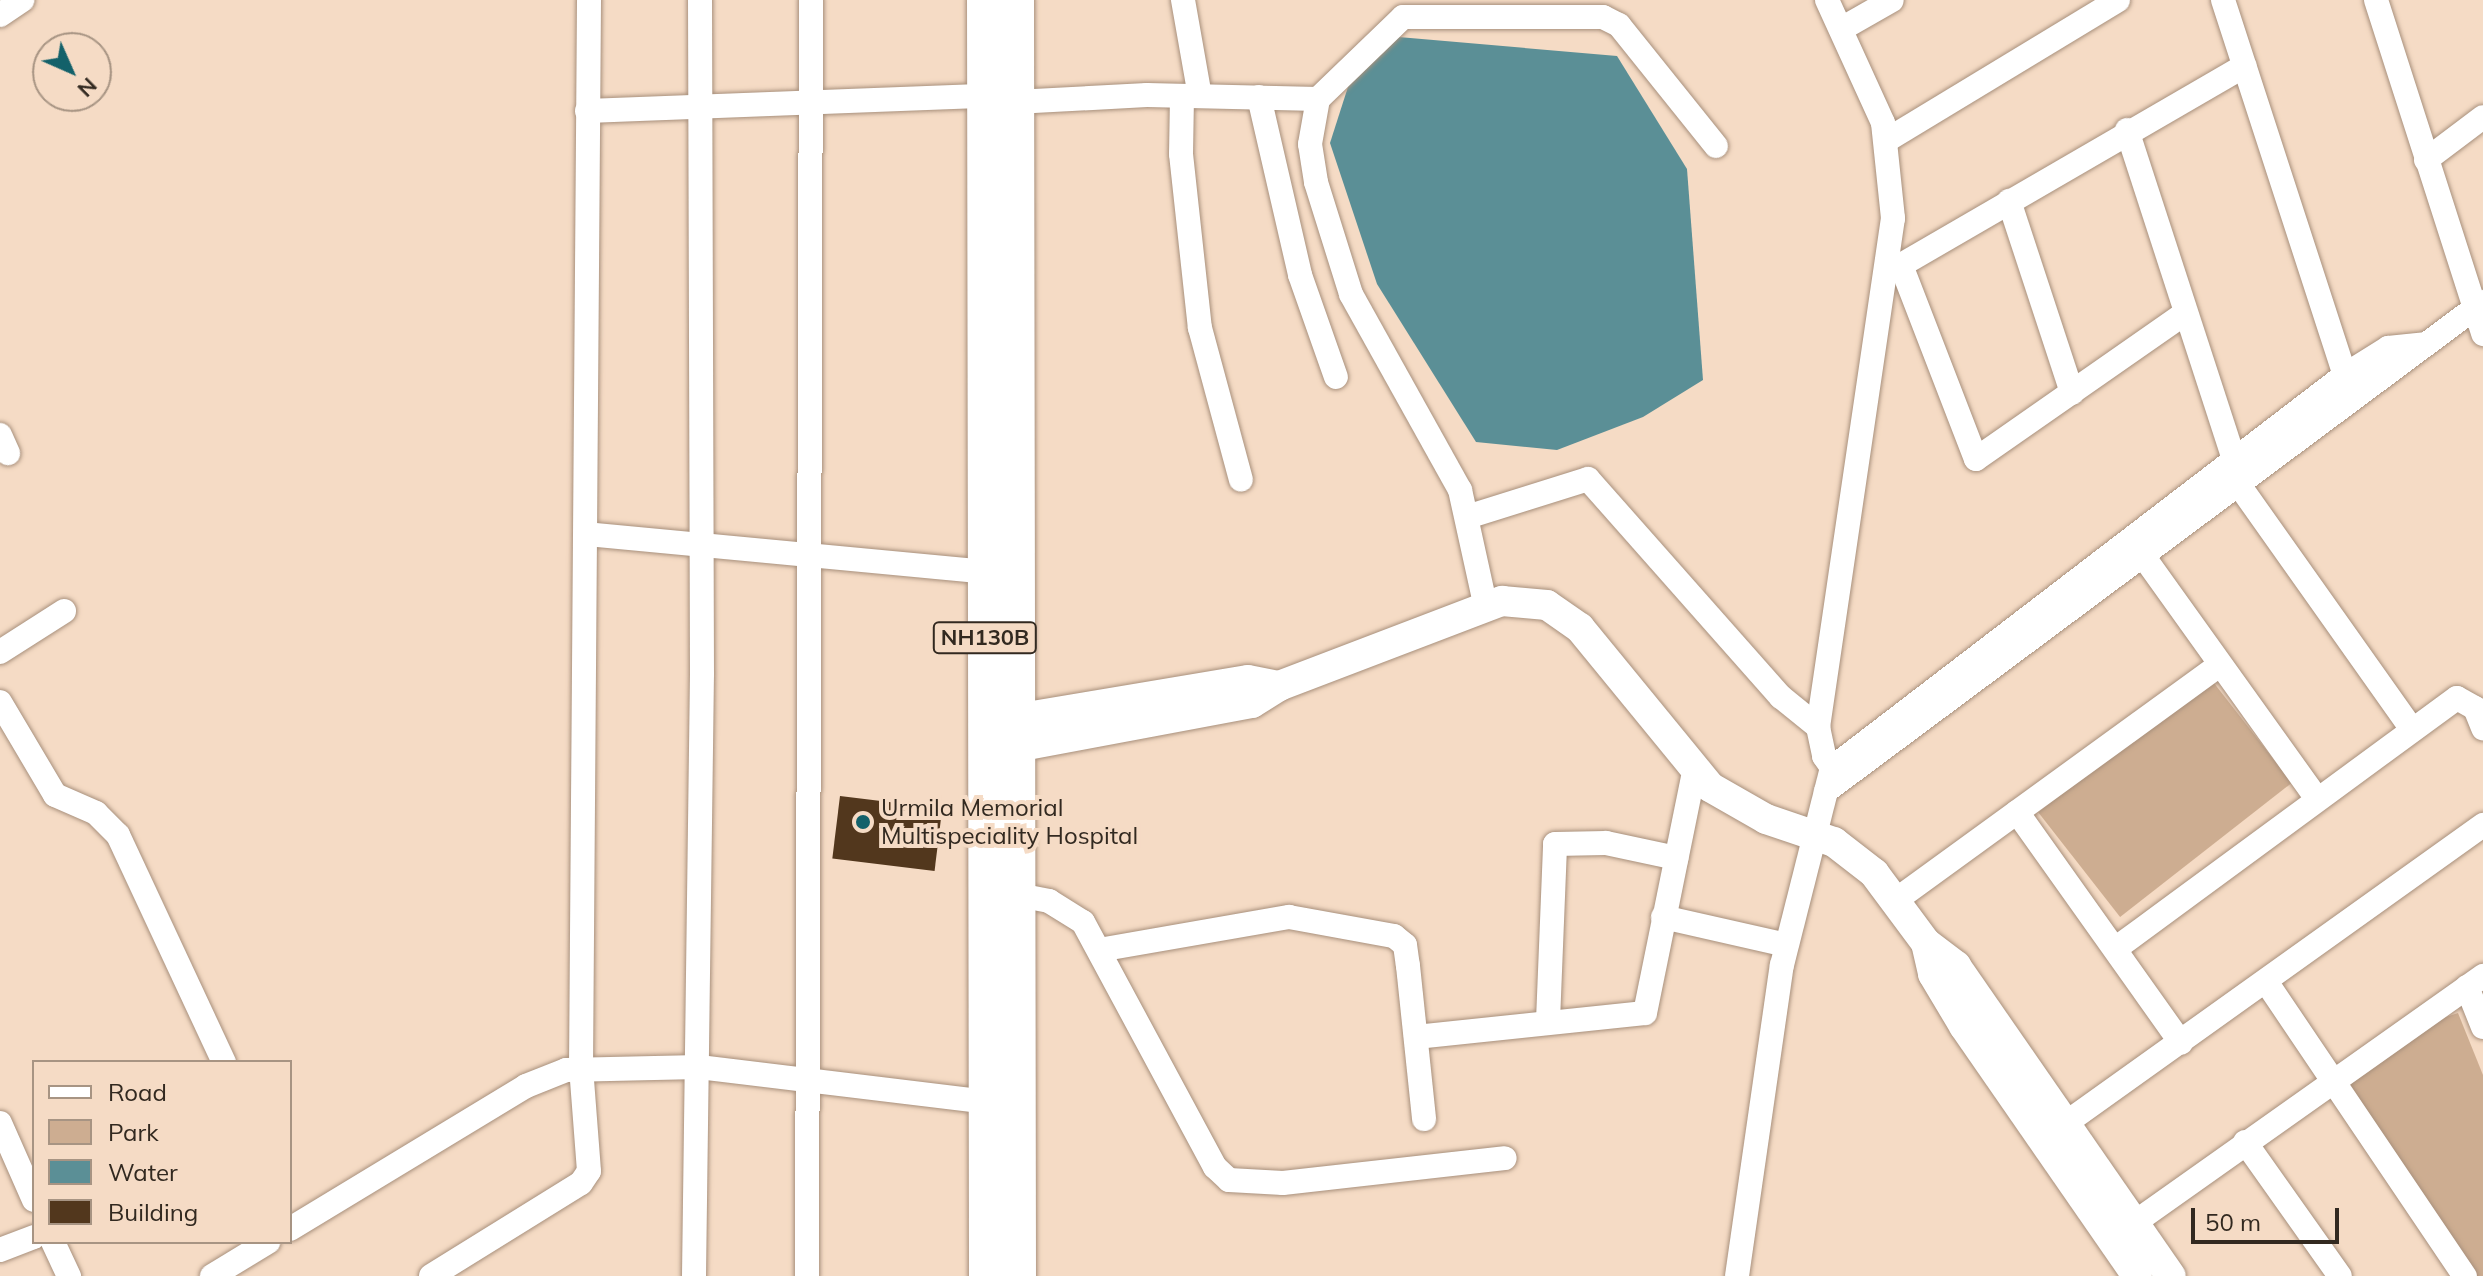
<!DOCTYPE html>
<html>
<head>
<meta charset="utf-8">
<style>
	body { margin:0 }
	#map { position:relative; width:2483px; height:1276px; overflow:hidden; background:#f5dbc5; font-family:Mulish,sans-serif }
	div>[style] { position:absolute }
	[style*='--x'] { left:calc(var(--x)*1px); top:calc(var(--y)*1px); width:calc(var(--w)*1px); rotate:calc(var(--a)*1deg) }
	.green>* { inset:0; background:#cdad91; transform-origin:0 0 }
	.water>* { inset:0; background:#5b8f96 }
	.building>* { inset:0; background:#52371d; transform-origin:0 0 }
	.roads { filter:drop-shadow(0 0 2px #a8907c) drop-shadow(0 0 2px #a8907c) }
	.minor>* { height:24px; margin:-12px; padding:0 12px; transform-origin:12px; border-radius:12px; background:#fff }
	.tertiary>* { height:30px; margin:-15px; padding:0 15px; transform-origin:15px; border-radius:15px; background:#fff }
	.trunk>* { height:38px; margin:-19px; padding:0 19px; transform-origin:19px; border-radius:19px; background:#fff }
	.dots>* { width:22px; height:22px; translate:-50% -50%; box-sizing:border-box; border:4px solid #f5dbc5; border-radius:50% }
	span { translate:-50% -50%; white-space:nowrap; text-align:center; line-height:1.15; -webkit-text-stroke:8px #f5dbc5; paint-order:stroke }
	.shield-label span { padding:2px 6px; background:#f5dbc5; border:2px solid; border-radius:6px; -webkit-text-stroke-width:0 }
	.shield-label { font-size:22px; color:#322920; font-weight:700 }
	.poi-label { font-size:24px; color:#322920 }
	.left { translate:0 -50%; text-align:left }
	.legend { position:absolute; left:32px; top:1060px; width:260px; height:184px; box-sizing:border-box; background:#f5dbc5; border:2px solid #a79483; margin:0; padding:10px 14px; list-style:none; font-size:24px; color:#322920 }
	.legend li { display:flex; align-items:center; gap:16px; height:40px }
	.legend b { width:40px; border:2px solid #a79483 }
	.north { position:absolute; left:32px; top:32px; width:80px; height:80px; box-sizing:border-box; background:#f5dbc5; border:2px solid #a79483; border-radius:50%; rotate:135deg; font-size:22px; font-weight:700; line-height:32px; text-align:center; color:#322920 }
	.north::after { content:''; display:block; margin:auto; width:28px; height:36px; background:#13616a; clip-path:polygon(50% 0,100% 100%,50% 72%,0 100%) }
	.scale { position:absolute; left:2191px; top:1208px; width:148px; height:36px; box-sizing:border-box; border:4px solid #322920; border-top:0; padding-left:10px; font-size:24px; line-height:28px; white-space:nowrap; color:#322920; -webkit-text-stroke:6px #f5dbc5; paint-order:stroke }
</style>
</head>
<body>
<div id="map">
	<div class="green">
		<div style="left:2210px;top:678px;width:133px;height:218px;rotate:52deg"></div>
		<div style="clip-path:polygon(2458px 1013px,2483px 1075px,2483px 1276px,2473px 1276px,2344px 1082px,2428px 1023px)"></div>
	</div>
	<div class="water">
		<div style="clip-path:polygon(1387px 36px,1617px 56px,1687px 169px,1703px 380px,1643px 417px,1557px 450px,1476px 442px,1377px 284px,1330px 143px,1355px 65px)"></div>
	</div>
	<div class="building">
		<div style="left:840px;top:796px;width:103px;height:63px;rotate:7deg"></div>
	</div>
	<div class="roads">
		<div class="minor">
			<div style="--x:1183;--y:0;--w:97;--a:80"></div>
			<div style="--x:1827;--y:0;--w:135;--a:65.5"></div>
			<div style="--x:1883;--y:123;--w:96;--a:84"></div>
			<div style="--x:1893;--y:218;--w:514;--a:98.38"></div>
			<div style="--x:1818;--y:727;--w:30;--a:78"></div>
			<div style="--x:1824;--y:756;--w:29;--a:55"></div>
			<div style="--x:2223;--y:0;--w:394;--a:72"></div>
			<div style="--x:2376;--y:0;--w:351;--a:72.2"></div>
			<div style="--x:0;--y:15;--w:27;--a:-34"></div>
			<div style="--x:1843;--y:28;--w:56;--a:-29.7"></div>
			<div style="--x:1182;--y:97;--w:57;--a:91"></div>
			<div style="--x:1181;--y:154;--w:175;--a:83.8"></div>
			<div style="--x:1200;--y:328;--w:157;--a:74.9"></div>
			<div style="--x:1259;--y:97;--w:183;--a:77"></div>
			<div style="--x:1300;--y:275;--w:108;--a:70.6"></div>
			<div style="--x:587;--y:111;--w:399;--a:-2.2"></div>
			<div style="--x:986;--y:96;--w:30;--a:12"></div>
			<div style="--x:1015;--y:102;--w:132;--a:-3"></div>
			<div style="--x:1147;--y:95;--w:171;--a:1.3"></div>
			<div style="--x:2127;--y:130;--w:346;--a:72"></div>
			<div style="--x:1887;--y:140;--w:270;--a:-31.2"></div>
			<div style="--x:2426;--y:160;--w:71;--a:-37"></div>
			<div style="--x:2009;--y:201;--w:202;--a:71.8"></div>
			<div style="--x:1890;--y:262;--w:11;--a:15"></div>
			<div style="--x:1901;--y:265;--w:397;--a:-30.1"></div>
			<div style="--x:1901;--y:265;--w:208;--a:68.9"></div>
			<div style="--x:1976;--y:459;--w:255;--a:-34.9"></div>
			<div style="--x:0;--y:435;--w:20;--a:66"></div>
			<div style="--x:2239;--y:485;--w:298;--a:54.7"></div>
			<div style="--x:1467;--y:517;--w:127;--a:-17.4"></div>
			<div style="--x:1588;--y:479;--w:291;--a:48.5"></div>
			<div style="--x:1781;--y:697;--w:48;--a:39"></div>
			<div style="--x:586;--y:534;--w:401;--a:5.4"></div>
			<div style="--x:2136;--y:546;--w:309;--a:54.4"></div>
			<div style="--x:1486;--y:608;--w:121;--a:-102.4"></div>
			<div style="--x:1460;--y:490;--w:224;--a:-119.1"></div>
			<div style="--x:1351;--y:294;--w:117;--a:-107.4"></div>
			<div style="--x:1316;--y:182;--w:38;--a:-99"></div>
			<div style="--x:1310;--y:144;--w:46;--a:-79.9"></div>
			<div style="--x:1318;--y:99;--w:118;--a:-44"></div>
			<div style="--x:1403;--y:17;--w:200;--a:0"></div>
			<div style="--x:1603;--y:17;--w:18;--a:27"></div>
			<div style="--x:1619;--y:25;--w:155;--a:51.3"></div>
			<div style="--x:0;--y:652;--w:76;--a:-32.6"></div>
			<div style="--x:0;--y:702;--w:108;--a:59.4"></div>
			<div style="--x:55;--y:795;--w:45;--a:23.7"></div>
			<div style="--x:96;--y:813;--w:31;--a:45"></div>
			<div style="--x:118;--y:835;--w:251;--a:65"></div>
			<div style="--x:1826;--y:791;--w:819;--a:-36.66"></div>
			<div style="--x:2017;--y:812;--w:283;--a:54.6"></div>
			<div style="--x:1013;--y:894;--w:37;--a:11"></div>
			<div style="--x:1049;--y:901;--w:40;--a:32"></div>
			<div style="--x:1083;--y:922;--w:278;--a:61.7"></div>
			<div style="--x:1215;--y:1167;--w:19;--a:43"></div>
			<div style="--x:1229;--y:1180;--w:54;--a:3.2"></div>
			<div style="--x:1283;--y:1183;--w:223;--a:-6.4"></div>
			<div style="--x:1896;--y:900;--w:400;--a:-36"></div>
			<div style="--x:1663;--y:917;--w:126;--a:12.8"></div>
			<div style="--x:2115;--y:949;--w:424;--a:-36.3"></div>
			<div style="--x:2457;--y:698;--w:21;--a:29"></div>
			<div style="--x:2475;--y:708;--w:22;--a:68"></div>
			<div style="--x:1099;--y:950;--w:193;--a:-9.9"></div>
			<div style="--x:1289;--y:917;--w:107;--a:10.3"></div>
			<div style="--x:1394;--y:936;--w:14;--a:39"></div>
			<div style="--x:1405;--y:945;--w:21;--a:82"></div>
			<div style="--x:1408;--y:966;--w:154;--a:84"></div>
			<div style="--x:2267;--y:983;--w:354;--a:56"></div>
			<div style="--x:2467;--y:987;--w:43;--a:68.2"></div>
			<div style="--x:1548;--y:1021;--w:177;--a:-87.7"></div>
			<div style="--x:1555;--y:844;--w:51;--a:-1.1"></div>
			<div style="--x:1606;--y:843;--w:72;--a:12.1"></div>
			<div style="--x:1416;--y:1037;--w:230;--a:-6"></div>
			<div style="--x:1645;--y:1013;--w:245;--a:-78.5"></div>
			<div style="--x:0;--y:1123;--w:84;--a:66.2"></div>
			<div style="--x:2066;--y:1123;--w:513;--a:-35.55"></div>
			<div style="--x:2245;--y:1142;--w:164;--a:54.7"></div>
			<div style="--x:2134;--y:1223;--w:428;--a:-35.3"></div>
			<div style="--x:290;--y:1229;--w:276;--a:-31.2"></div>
			<div style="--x:526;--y:1086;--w:43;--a:-21.8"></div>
			<div style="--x:566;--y:1070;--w:133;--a:-1.3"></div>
			<div style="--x:699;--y:1067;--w:290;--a:6.9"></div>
			<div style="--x:53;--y:1242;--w:38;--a:65"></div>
			<div style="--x:0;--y:1250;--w:36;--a:-21"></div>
			<div style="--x:212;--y:1276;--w:66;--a:-31.3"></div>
			<div style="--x:431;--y:1276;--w:176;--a:-31.8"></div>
			<div style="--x:581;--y:1183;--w:14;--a:-56"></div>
			<div style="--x:589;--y:1171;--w:103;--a:-94.4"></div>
			<div style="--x:581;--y:1068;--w:1068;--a:-89.57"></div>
			<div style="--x:694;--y:1276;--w:602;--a:-89.24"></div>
			<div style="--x:702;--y:674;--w:674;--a:-90.17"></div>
			<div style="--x:807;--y:1276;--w:1276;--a:-89.82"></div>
			<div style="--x:1737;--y:1276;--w:314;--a:-81.8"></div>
			<div style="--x:1782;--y:965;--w:203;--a:-75.8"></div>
			<div style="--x:1832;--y:768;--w:646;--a:-37.46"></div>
			<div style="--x:2345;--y:375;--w:51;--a:-32.1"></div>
			<div style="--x:2388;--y:348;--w:37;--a:-6"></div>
		</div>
		<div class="tertiary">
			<div style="--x:997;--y:722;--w:254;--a:-9.5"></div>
			<div style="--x:1248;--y:680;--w:32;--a:11"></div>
			<div style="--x:995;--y:751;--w:261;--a:-10.6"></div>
			<div style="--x:1252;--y:703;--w:32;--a:-32"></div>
			<div style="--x:1279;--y:686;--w:239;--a:-20.9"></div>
			<div style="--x:1502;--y:601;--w:45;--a:5.1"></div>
			<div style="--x:1547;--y:605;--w:40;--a:34.9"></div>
			<div style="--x:1580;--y:628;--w:205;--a:50.7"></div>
			<div style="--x:1710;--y:787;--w:64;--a:29.7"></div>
			<div style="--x:1766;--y:819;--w:72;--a:18.7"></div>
			<div style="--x:1834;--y:842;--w:51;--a:37.8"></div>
			<div style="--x:1874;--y:873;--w:87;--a:53.4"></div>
			<div style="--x:1926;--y:943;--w:38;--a:37"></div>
			<div style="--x:1956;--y:966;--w:377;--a:55.3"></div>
			<div style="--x:1926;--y:943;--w:32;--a:77"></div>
			<div style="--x:1933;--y:974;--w:61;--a:59.2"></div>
			<div style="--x:1964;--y:1026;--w:304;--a:55.3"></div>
		</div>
		<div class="trunk">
			<div style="--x:986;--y:0;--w:1276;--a:89.91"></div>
			<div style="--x:1015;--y:0;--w:1276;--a:89.91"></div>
		</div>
	</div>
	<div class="dots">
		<div style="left:863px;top:822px;background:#13616a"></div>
	</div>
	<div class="shield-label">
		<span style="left:985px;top:638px">NH130B</span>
	</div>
	<div class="poi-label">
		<span class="left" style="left:881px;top:822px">Urmila Memorial<br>Multispeciality Hospital</span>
	</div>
	<ul class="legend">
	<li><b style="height:10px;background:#fff"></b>Road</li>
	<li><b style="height:22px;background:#cdad91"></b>Park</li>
	<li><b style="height:22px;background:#5b8f96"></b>Water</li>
	<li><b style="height:22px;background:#52371d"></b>Building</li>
	</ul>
	<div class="north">N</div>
	<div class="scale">50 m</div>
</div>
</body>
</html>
